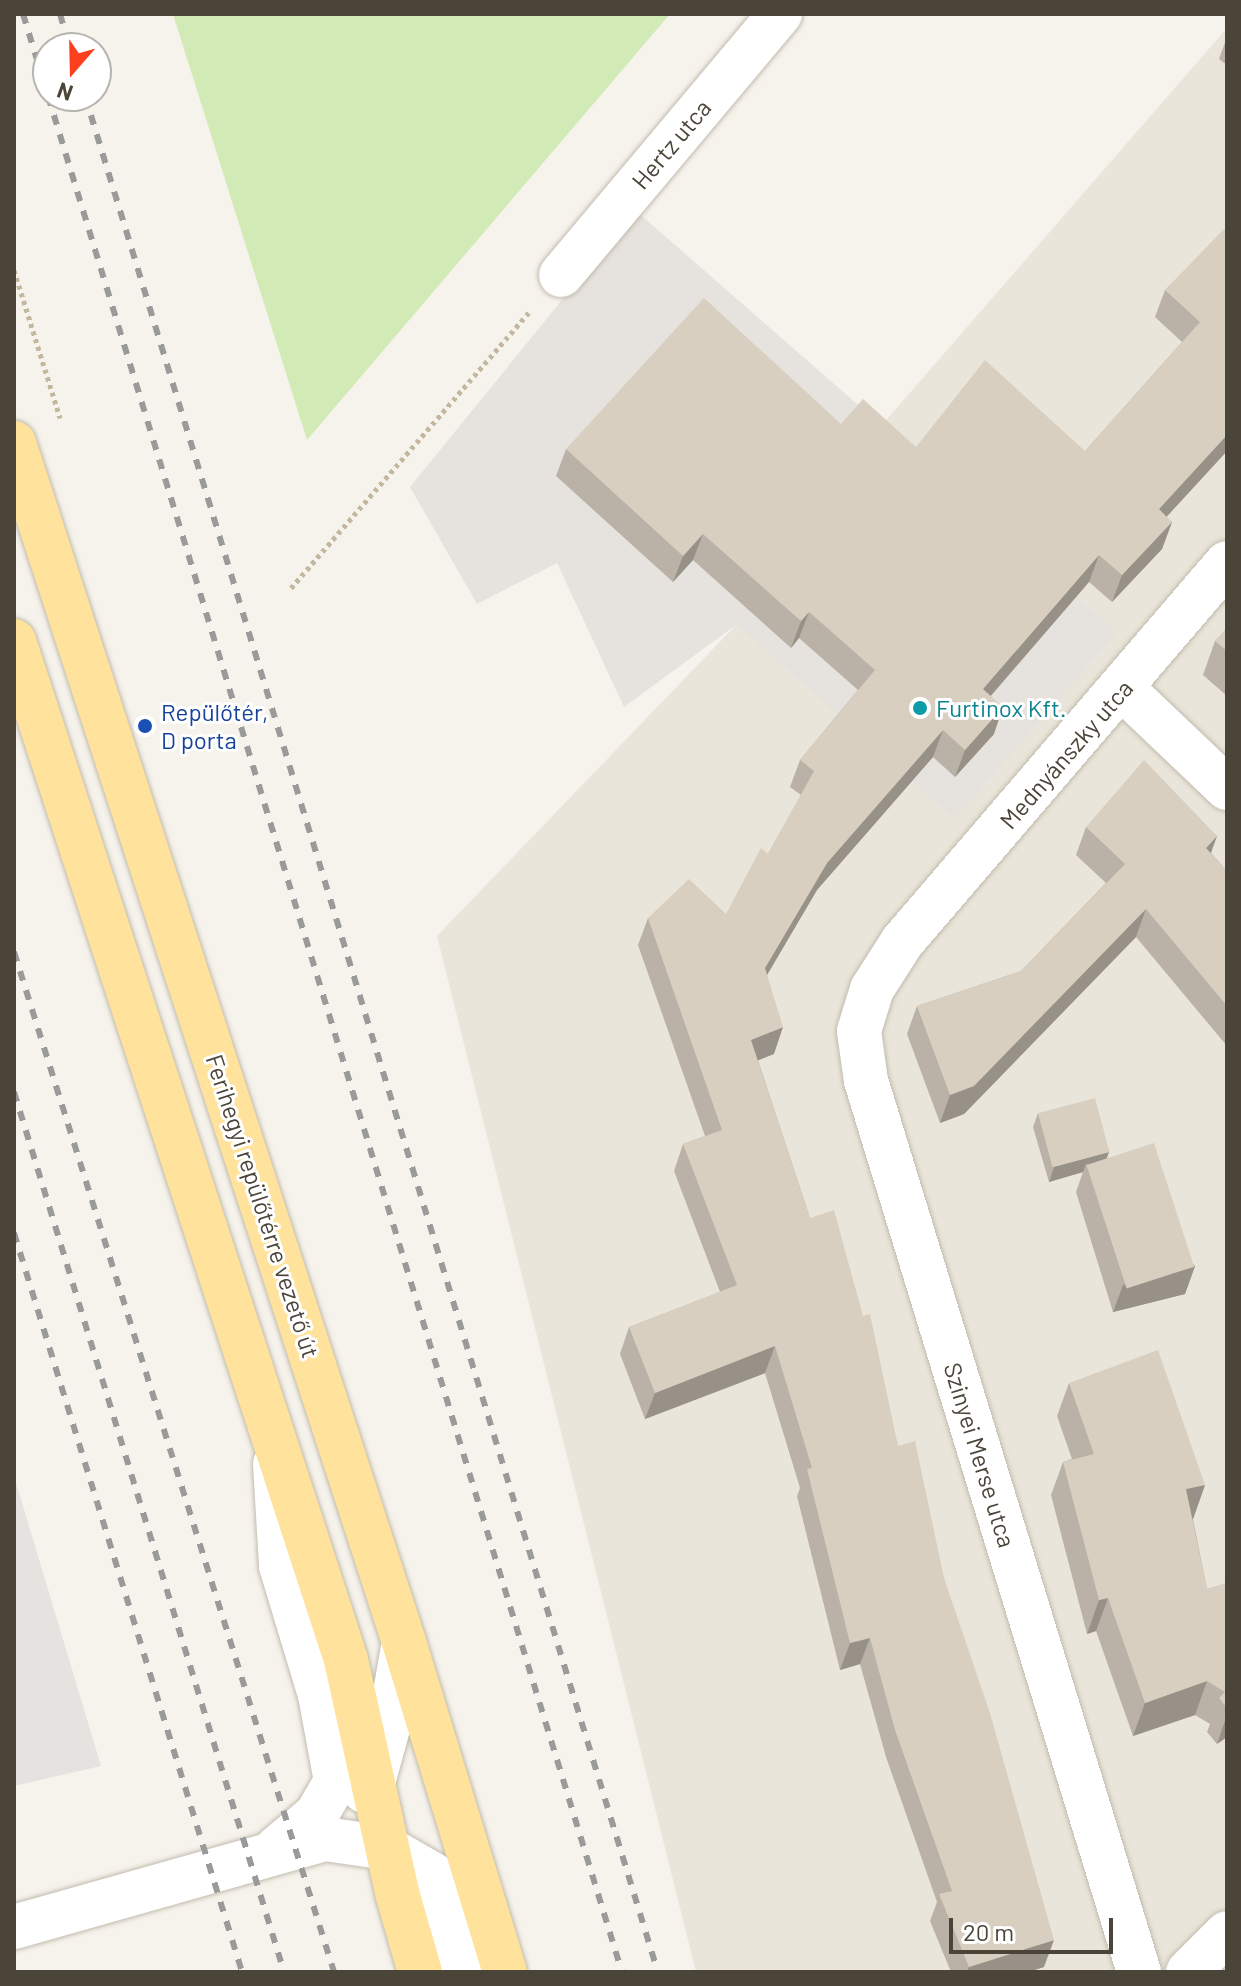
<!DOCTYPE html>
<html>
<head>
<meta charset="utf-8">
<style>
	body { margin:0 }
	#map { position:relative; width:1241px; height:1986px; overflow:hidden; background:#f6f3ec; font-family:Barlow,sans-serif }
	div>[style] { position:absolute }
	[style*='--x'] { left:calc(var(--x)*1px); top:calc(var(--y)*1px); width:calc(var(--w)*1px); rotate:calc(var(--a)*1deg) }
	.residential>* { inset:0; background:#eae5da }
	.industrial>* { inset:0; background:#e6e2dd }
	.green>* { inset:0; background:#d2eab5 }
	.parking>* { inset:0; background:#e5e3e0 }
	.path>* { height:5px; margin-top:-2.5px; transform-origin:0; background:repeating-linear-gradient(90deg,#c4b79f 0 4px,transparent 0 8px) }
	.roads { filter:drop-shadow(0 0 2px #c2bbae) drop-shadow(0 0 2px #c2bbae) }
	.minor>* { height:44px; margin:-22px; padding:0 22px; transform-origin:22px; border-radius:22px; background:#fff }
	.major>* { height:44px; margin:-22px; padding:0 22px; transform-origin:22px; border-radius:22px; background:#ffe39c }
	.rail>* { height:6px; margin-top:-3px; transform-origin:0; background:repeating-linear-gradient(90deg,#9a9a9a 0 10px,transparent 0 20px) }
	.wall>* { inset:0; background:#bab2a6 }
	.shaded-wall>* { inset:0; background:#979187 }
	.building>* { inset:0; background:#d8cfc1; transform-origin:0 0 }
	.dots>* { width:22px; height:22px; translate:-50% -50%; box-sizing:border-box; border:4px solid #fff; border-radius:50% }
	span { translate:-50% -50%; white-space:nowrap; text-align:center; line-height:1.15; -webkit-text-stroke:6px #fff; paint-order:stroke }
	.street-label { font-size:24px; color:#4b4439 }
	.culture-label { font-size:24px; color:#0d838f }
	.left { translate:0 -50%; text-align:left }
	.transit-label { font-size:24px; color:#164399 }
	.frame { position:absolute; inset:0; border:16px solid #4b4439; pointer-events:none }
	.north { position:absolute; left:32px; top:32px; width:80px; height:80px; box-sizing:border-box; background:#fff; border:2px solid #b7b4b0; border-radius:50%; rotate:200deg; font-size:22px; font-weight:700; line-height:32px; text-align:center; color:#4b4439 }
	.north::after { content:''; display:block; margin:auto; width:28px; height:36px; background:#fc3f1d; clip-path:polygon(50% 0,100% 100%,50% 72%,0 100%) }
	.scale { position:absolute; left:949px; top:1918px; width:164px; height:36px; box-sizing:border-box; border:4px solid #4b4439; border-top:0; padding-left:10px; font-size:24px; line-height:28px; white-space:nowrap; color:#4b4439; -webkit-text-stroke:6px #fff; paint-order:stroke }
</style>
</head>
<body>
<div id="map">
	<div class="residential">
		<div style="clip-path:polygon(1227px 28px,1227px 1972px,696px 1972px,437px 936px,736px 625px,955px 818px,1118px 632px,881px 426px)"></div>
	</div>
	<div class="industrial">
		<div style="clip-path:polygon(635px 210px,1118px 632px,955px 819px,736px 625px,624px 707px,557px 563px,477px 604px,410px 487px)"></div>
	</div>
	<div class="green">
		<div style="clip-path:polygon(173px 14px,670px 14px,307px 440px)"></div>
	</div>
	<div class="parking">
		<div style="clip-path:polygon(14px 1476px,101px 1766px,14px 1786px)"></div>
	</div>
	<div class="path">
		<div style="--x:14;--y:270;--w:155;--a:72.7"></div>
		<div style="--x:291;--y:588;--w:364;--a:-49.2"></div>
	</div>
	<div class="roads">
		<div class="minor">
			<div style="--x:561;--y:275;--w:341;--a:-50"></div>
			<div style="--x:1123;--y:689;--w:144;--a:43.6"></div>
			<div style="--x:275;--y:1464;--w:102;--a:86.6"></div>
			<div style="--x:281;--y:1566;--w:135;--a:73.2"></div>
			<div style="--x:320;--y:1695;--w:87;--a:79.5"></div>
			<div style="--x:336;--y:1781;--w:39;--a:120"></div>
			<div style="--x:316;--y:1815;--w:51;--a:139.8"></div>
			<div style="--x:364;--y:1791;--w:16;--a:-50"></div>
			<div style="--x:374;--y:1779;--w:60;--a:-74.6"></div>
			<div style="--x:390;--y:1721;--w:80;--a:-80"></div>
			<div style="--x:14;--y:1927;--w:323;--a:-15.8"></div>
			<div style="--x:325;--y:1839;--w:63;--a:8.3"></div>
			<div style="--x:387;--y:1848;--w:52;--a:30"></div>
			<div style="--x:432;--y:1874;--w:102;--a:73.5"></div>
			<div style="--x:1139;--y:1972;--w:932;--a:-107.03"></div>
			<div style="--x:866;--y:1081;--w:50;--a:-98"></div>
			<div style="--x:859;--y:1031;--w:44;--a:-72.8"></div>
			<div style="--x:872;--y:989;--w:56;--a:-57.4"></div>
			<div style="--x:902;--y:942;--w:499;--a:-49.4"></div>
			<div style="--x:1188;--y:1972;--w:55;--a:-45"></div>
		</div>
		<div class="major">
			<div style="--x:14;--y:443;--w:1261;--a:71.98"></div>
			<div style="--x:404;--y:1642;--w:345;--a:73"></div>
			<div style="--x:14;--y:641;--w:1072;--a:71.95"></div>
			<div style="--x:346;--y:1660;--w:242;--a:77.6"></div>
			<div style="--x:398;--y:1896;--w:79;--a:73.9"></div>
		</div>
	</div>
	<div class="rail">
		<div style="--x:23;--y:14;--w:86;--a:73"></div>
		<div style="--x:60;--y:14;--w:35;--a:74"></div>
		<div style="--x:48;--y:96;--w:1962;--a:72.99"></div>
		<div style="--x:85;--y:96;--w:1962;--a:73.02"></div>
		<div style="--x:14;--y:952;--w:1069;--a:72.58"></div>
		<div style="--x:14;--y:1092;--w:920;--a:72.94"></div>
		<div style="--x:14;--y:1233;--w:773;--a:72.85"></div>
	</div>
	<div class="wall">
		<div style="clip-path:polygon(1227px 37px,1227px 65px,1219px 59px)"></div>
		<div style="clip-path:polygon(1227px 232px,1227px 451px,1166px 517px,1172px 522px,1162px 549px,1112px 602px,1089px 582px,991px 696px,994px 734px,955px 777px,933px 757px,817px 890px,767px 974px,774px 1054px,758px 1060px,810px 1218px,898px 1446px,944px 1578px,1044px 1967px,1028px 1972px,951px 1972px,930px 1921px,937px 1902px,886px 1757px,860px 1664px,840px 1670px,797px 1496px,800px 1488px,765px 1373px,645px 1419px,620px 1354px,629px 1327px,720px 1292px,674px 1171px,683px 1144px,705px 1136px,638px 945px,648px 918px,726px 914px,768px 854px,801px 795px,790px 787px,800px 760px,858px 690px,799px 638px,791px 648px,693px 560px,673px 582px,556px 476px,566px 449px,841px 424px,916px 447px,1085px 451px,1182px 342px,1155px 317px,1165px 290px)"></div>
		<div style="clip-path:polygon(1227px 628px,1227px 696px,1203px 675px,1215px 641px)"></div>
		<div style="clip-path:polygon(1086px 827px,1217px 836px,1211px 853px,1227px 871px,1227px 1046px,1136px 937px,964px 1114px,940px 1123px,907px 1034px,917px 1006px,1021px 971px,1106px 883px,1076px 855px)"></div>
		<div style="clip-path:polygon(1038px 1113px,1109px 1152px,1107px 1158px,1195px 1266px,1185px 1294px,1113px 1312px,1076px 1192px,1083px 1172px,1049px 1182px,1033px 1127px)"></div>
		<div style="clip-path:polygon(1069px 1383px,1205px 1485px,1193px 1519px,1207px 1589px,1227px 1583px,1227px 1737px,1217px 1744px,1207px 1732px,1210px 1724px,1195px 1715px,1133px 1736px,1096px 1631px,1087px 1634px,1051px 1495px,1063px 1462px,1072px 1459px,1057px 1416px)"></div>
	</div>
	<div class="shaded-wall">
		<div style="clip-path:polygon(1227px 435px,1227px 451px,1149px 536px,1159px 509px)"></div>
		<div style="clip-path:polygon(1172px 522px,1162px 549px,1112px 602px,1122px 575px)"></div>
		<div style="clip-path:polygon(703px 534px,693px 560px,673px 582px,683px 556px)"></div>
		<div style="clip-path:polygon(1099px 555px,1089px 582px,973px 716px,983px 689px)"></div>
		<div style="clip-path:polygon(809px 612px,799px 638px,791px 648px,801px 621px)"></div>
		<div style="clip-path:polygon(1003px 707px,994px 734px,955px 777px,965px 750px)"></div>
		<div style="clip-path:polygon(943px 730px,933px 757px,817px 890px,756px 994px,765px 968px,827px 863px)"></div>
		<div style="clip-path:polygon(1217px 836px,1207px 863px,1206px 848px)"></div>
		<div style="clip-path:polygon(1146px 909px,1136px 937px,964px 1114px,940px 1123px,950px 1095px)"></div>
		<div style="clip-path:polygon(783px 1027px,774px 1054px,741px 1067px,751px 1040px)"></div>
		<div style="clip-path:polygon(1109px 1152px,1103px 1167px,1086px 1164px,1083px 1172px,1049px 1182px,1054px 1167px)"></div>
		<div style="clip-path:polygon(1195px 1266px,1185px 1294px,1113px 1312px,1123px 1285px)"></div>
		<div style="clip-path:polygon(775px 1346px,765px 1373px,645px 1419px,655px 1393px)"></div>
		<div style="clip-path:polygon(1205px 1485px,1193px 1519px,1174px 1522px,1186px 1489px)"></div>
		<div style="clip-path:polygon(1108px 1598px,1096px 1631px,1087px 1634px,1099px 1600px)"></div>
		<div style="clip-path:polygon(870px 1638px,860px 1664px,840px 1670px,850px 1643px)"></div>
		<div style="clip-path:polygon(1207px 1681px,1195px 1715px,1133px 1736px,1145px 1703px)"></div>
		<div style="clip-path:polygon(1227px 1715px,1227px 1737px,1217px 1744px)"></div>
		<div style="clip-path:polygon(1054px 1940px,1044px 1967px,1028px 1972px,967px 1972px,969px 1967px)"></div>
	</div>
	<div class="building">
		<div style="clip-path:polygon(1224px 229px,1227px 232px,1227px 435px,1159px 509px,1172px 522px,1122px 575px,1099px 555px,983px 689px,1003px 707px,965px 750px,943px 730px,827px 863px,765px 968px,783px 1027px,751px 1040px,810px 1218px,834px 1210px,863px 1316px,870px 1314px,898px 1446px,915px 1441px,944px 1578px,990px 1713px,1054px 1940px,969px 1967px,939px 1894px,952px 1891px,895px 1730px,870px 1638px,850px 1643px,807px 1469px,812px 1468px,775px 1346px,655px 1393px,629px 1327px,737px 1285px,683px 1144px,722px 1130px,648px 918px,689px 879px,726px 914px,761px 848px,768px 854px,814px 771px,800px 760px,875px 670px,809px 612px,801px 621px,703px 534px,683px 556px,566px 449px,704px 298px,841px 424px,863px 399px,916px 447px,985px 360px,1085px 451px,1200px 322px,1165px 290px)"></div>
		<div style="clip-path:polygon(1227px 628px,1227px 651px,1215px 641px)"></div>
		<div style="clip-path:polygon(1144px 760px,1217px 836px,1206px 848px,1227px 871px,1227px 1006px,1146px 909px,974px 1086px,950px 1095px,917px 1006px,1021px 971px,1125px 864px,1086px 827px)"></div>
		<div style="left:1095px;top:1098px;width:56px;height:59px;rotate:75deg"></div>
		<div style="left:1154px;top:1143px;width:130px;height:71px;rotate:72deg"></div>
		<div style="clip-path:polygon(1158px 1350px,1205px 1485px,1186px 1489px,1207px 1589px,1227px 1583px,1227px 1708px,1219px 1698px,1225px 1692px,1207px 1681px,1145px 1703px,1108px 1598px,1099px 1600px,1063px 1462px,1094px 1454px,1069px 1383px)"></div>
	</div>
	<div class="dots">
		<div style="left:920px;top:708px;background:#0f9aa8"></div>
		<div style="left:145px;top:726px;background:#1a4fb4"></div>
	</div>
	<div class="street-label">
		<span style="left:671px;top:144px;rotate:-50deg">Hertz utca</span>
		<span style="left:1066px;top:754px;rotate:-49deg">Mednyánszky utca</span>
		<span style="left:263px;top:1206px;rotate:72deg">Ferihegyi repülőtérre vezető út</span>
		<span style="left:980px;top:1455px;rotate:73deg">Szinyei Merse utca</span>
	</div>
	<div class="culture-label">
		<span class="left" style="left:936px;top:708px">Furtinox Kft.</span>
	</div>
	<div class="transit-label">
		<span class="left" style="left:161px;top:726px">Repülőtér,<br>D porta</span>
	</div>
	<div class="frame"></div>
	<div class="north">N</div>
	<div class="scale">20 m</div>
</div>
</body>
</html>
